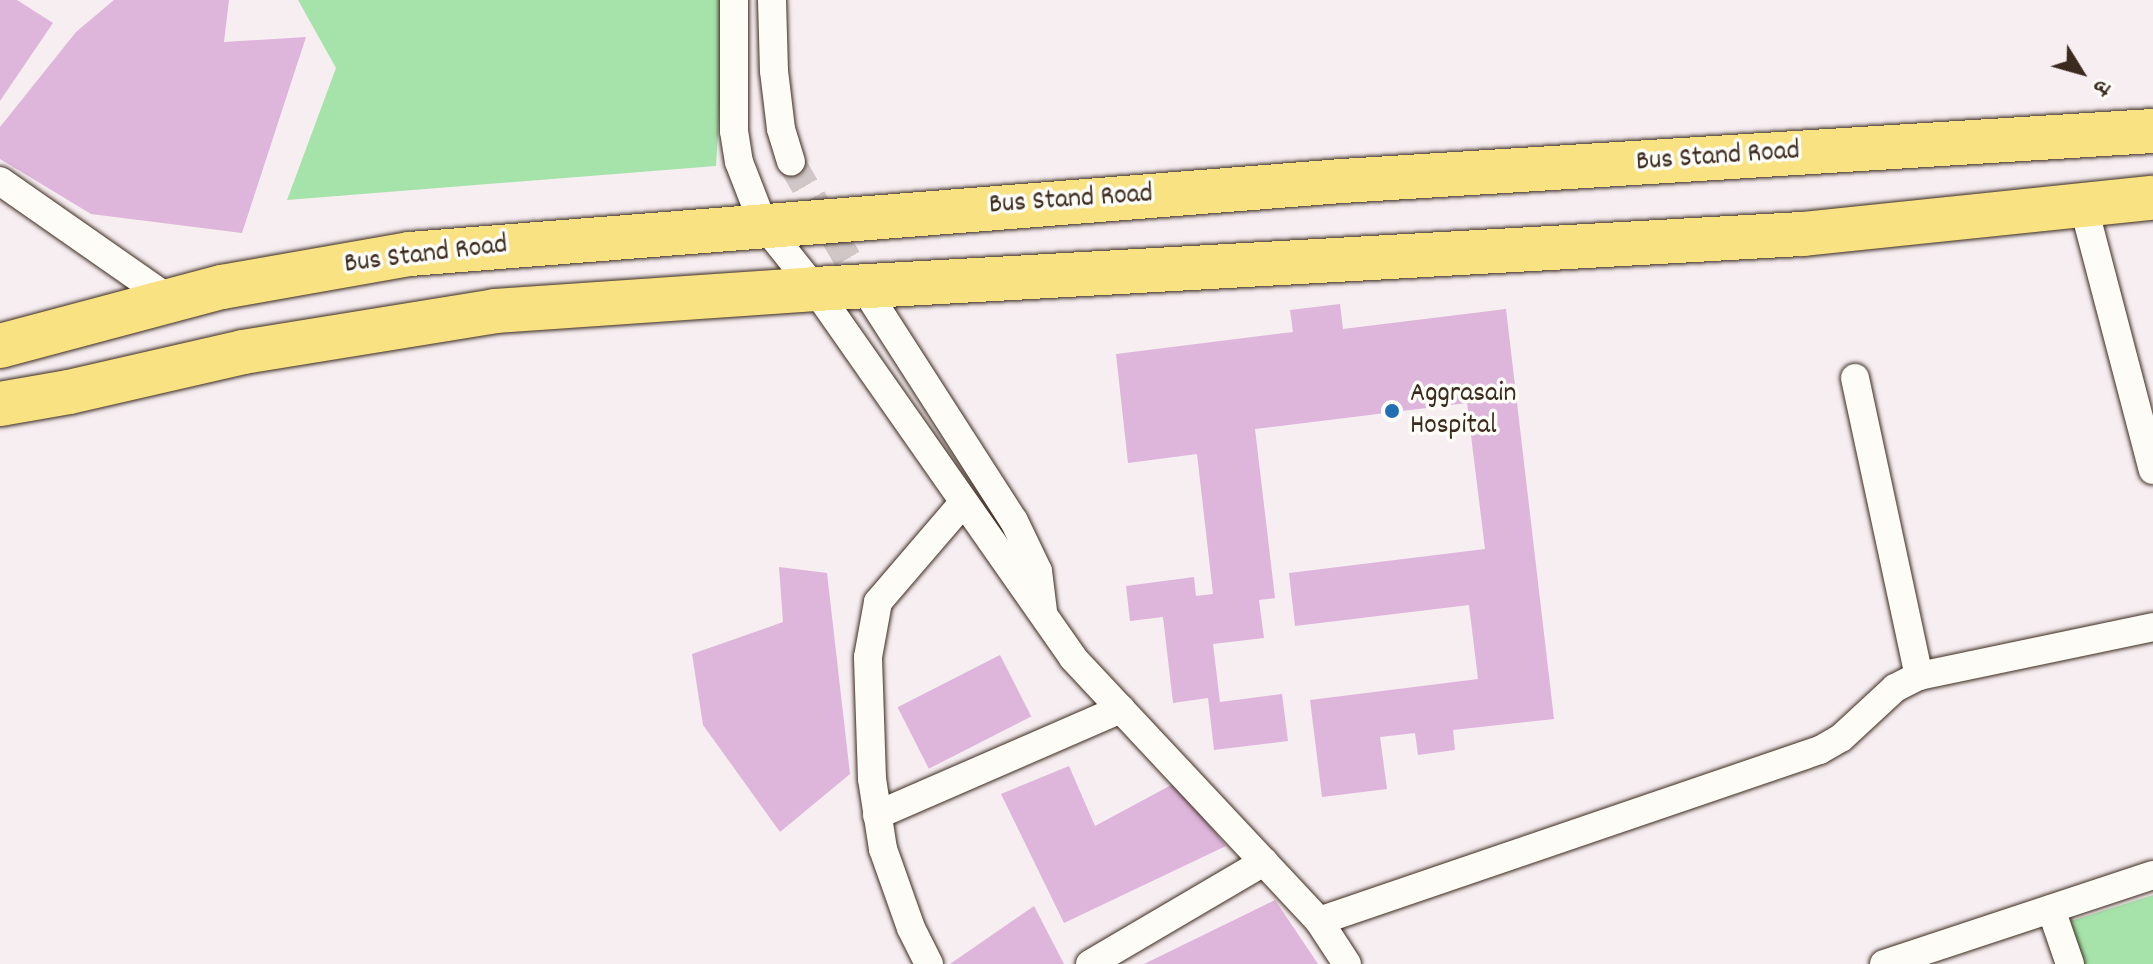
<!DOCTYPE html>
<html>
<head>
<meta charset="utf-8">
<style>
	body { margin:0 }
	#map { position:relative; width:2153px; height:964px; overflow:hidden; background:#f7eef1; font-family:Dekko,"Playpen Sans Deva",sans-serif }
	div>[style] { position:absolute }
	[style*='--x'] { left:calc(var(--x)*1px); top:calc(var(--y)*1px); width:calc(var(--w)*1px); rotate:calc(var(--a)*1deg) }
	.green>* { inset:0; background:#a6e3aa }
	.building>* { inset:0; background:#deb5db; transform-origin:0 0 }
	.minor-tunnel>* { height:28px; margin-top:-14px; transform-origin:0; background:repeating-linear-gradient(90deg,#d1c7c7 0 28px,transparent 0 42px) }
	.roads { filter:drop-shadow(0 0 2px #3b2a1e) drop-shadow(0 0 2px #3b2a1e) }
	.minor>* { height:28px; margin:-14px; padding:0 14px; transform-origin:14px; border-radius:14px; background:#fdfcf7 }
	.primary>* { height:44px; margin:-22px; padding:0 22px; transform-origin:22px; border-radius:22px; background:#f8e281 }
	.dots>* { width:22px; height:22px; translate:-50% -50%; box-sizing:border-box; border:4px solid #fdfcf7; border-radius:50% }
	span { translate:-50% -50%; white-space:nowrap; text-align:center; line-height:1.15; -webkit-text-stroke:7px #fdfcf7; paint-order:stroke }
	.street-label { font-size:28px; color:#3b2a1e }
	.poi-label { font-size:28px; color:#3b2a1e }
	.left { translate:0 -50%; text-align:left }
	.north { position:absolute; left:2041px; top:32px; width:80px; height:80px; -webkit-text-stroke:6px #fdfcf7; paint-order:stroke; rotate:127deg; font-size:22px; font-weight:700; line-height:32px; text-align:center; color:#3b2a1e }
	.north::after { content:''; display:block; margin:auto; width:28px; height:36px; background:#3b2a1e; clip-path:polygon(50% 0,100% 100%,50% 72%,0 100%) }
</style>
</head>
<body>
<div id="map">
	<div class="green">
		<div style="clip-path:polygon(298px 0,726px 0,716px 166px,287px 200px,336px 68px)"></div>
		<div style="clip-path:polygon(2153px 895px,2153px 964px,2075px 964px,2061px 924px)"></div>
	</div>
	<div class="building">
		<div style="clip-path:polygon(0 0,17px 0,53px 23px,0 101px)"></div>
		<div style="clip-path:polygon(114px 0,229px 0,224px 42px,306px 37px,242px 233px,91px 214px,0 159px,0 127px,76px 32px)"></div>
		<div style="clip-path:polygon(1340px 304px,1343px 329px,1506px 309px,1554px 719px,1453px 730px,1455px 750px,1418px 755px,1415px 733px,1380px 737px,1387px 789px,1322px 797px,1310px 700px,1478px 679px,1469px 605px,1295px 626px,1289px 573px,1485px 549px,1467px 403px,1255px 429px,1275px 598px,1259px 600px,1264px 638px,1213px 644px,1220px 702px,1282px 694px,1288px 741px,1214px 750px,1208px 698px,1173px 703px,1163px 617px,1130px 621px,1126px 586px,1194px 577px,1196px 596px,1213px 594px,1197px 454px,1128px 463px,1116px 354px,1293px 332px,1290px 310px)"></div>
		<div style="clip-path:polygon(779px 567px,827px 573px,850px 774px,780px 832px,703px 725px,692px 654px,783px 622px)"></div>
		<div style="left:1000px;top:655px;width:69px;height:115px;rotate:63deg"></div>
		<div style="clip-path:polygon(1069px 766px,1095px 826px,1175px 783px,1226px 846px,1064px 923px,1001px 794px)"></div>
		<div style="clip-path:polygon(1275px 900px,1318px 964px,1144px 964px)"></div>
		<div style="clip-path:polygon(1034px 906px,1064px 964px,950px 964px)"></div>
	</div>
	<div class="minor-tunnel">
		<div style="--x:791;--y:162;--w:155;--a:59.8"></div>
	</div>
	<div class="roads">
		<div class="minor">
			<div style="--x:734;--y:0;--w:131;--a:90"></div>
			<div style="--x:734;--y:131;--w:31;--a:81"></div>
			<div style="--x:739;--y:162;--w:66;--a:68.8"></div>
			<div style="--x:763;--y:224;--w:83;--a:51.3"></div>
			<div style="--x:815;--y:289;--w:450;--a:55"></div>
			<div style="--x:1073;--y:658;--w:360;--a:46.9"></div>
			<div style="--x:1319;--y:921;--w:51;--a:56.9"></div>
			<div style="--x:772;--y:0;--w:71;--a:88.4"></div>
			<div style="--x:774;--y:71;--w:58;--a:83.1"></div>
			<div style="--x:781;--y:129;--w:34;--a:73"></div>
			<div style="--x:0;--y:181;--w:210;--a:34.9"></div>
			<div style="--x:2083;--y:204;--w:275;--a:75.3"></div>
			<div style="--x:870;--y:297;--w:266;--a:57.3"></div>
			<div style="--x:1014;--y:521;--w:55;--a:64.4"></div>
			<div style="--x:1038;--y:571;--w:40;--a:82.9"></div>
			<div style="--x:1855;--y:378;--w:305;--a:77.9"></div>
			<div style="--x:877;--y:815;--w:266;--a:-23.5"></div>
			<div style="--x:2051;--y:909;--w:58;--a:70.9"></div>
			<div style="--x:1319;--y:921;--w:529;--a:-18.85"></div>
			<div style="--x:1820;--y:750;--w:24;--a:-30"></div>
			<div style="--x:1841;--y:738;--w:74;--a:-42.8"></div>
			<div style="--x:1895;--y:688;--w:27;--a:-27"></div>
			<div style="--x:1919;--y:676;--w:239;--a:-11.8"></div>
			<div style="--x:929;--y:964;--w:40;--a:-116.6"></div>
			<div style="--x:911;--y:928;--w:84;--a:-109.5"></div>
			<div style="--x:883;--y:849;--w:71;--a:-98.9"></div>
			<div style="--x:872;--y:779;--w:122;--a:-91.9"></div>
			<div style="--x:868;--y:657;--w:56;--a:-79.7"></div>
			<div style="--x:878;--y:602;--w:130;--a:-49.4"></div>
			<div style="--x:1090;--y:964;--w:202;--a:-30.4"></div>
			<div style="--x:1884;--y:964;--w:283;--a:-18.3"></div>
		</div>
		<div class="primary">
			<div style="--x:0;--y:346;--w:230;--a:-14.9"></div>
			<div style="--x:222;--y:287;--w:191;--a:-10"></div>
			<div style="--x:410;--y:254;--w:935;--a:-4.48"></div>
			<div style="--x:1342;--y:181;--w:813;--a:-3.53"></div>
			<div style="--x:0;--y:404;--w:70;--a:-9.9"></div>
			<div style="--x:69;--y:392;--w:179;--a:-12.9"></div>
			<div style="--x:243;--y:352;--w:255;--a:-9.2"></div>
			<div style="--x:495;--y:311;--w:321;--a:-3.9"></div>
			<div style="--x:815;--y:289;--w:989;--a:-3.19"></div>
			<div style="--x:1802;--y:234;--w:353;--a:-5.9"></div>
		</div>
	</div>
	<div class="dots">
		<div style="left:1392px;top:411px;background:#1f6fb2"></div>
	</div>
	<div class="street-label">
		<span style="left:1718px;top:158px;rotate:-4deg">Bus Stand Road</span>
		<span style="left:1071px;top:201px;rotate:-4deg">Bus Stand Road</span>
		<span style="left:426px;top:256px;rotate:-7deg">Bus Stand Road</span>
	</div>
	<div class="poi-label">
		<span class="left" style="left:1410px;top:411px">Aggrasain<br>Hospital</span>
	</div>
	<div class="north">उ</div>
</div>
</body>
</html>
